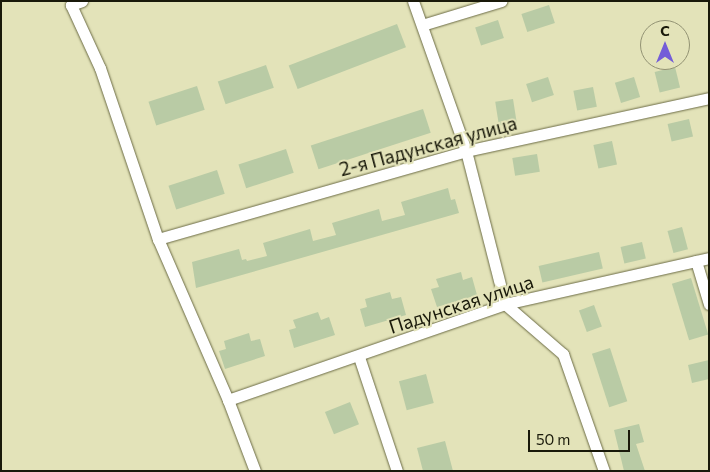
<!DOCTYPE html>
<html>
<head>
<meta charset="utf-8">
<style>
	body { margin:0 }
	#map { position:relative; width:710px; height:472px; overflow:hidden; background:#e3e3b9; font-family:Commissioner,sans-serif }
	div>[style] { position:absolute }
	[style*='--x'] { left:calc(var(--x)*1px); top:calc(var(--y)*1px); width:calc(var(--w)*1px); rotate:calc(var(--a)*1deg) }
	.building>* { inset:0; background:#b9cba5; transform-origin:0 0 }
	.roads { filter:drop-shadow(0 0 1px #6c6c46) drop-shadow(0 0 1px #6c6c46) }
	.street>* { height:11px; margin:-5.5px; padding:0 5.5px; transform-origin:5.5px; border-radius:5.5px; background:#fff }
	span { translate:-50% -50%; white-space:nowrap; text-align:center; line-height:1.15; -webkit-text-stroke:4px #e3e3b9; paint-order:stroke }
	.street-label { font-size:19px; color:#19190a }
	.frame { position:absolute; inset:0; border:2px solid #19190a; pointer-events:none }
	.north { position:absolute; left:640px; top:20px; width:50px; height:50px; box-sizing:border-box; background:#e3e3b9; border:1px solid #929273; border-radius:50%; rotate:0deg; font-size:14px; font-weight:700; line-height:20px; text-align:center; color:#19190a }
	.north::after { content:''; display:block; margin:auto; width:18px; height:22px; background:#745dd8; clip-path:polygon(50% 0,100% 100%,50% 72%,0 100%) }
	.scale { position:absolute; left:528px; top:430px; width:102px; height:22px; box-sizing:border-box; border:2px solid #19190a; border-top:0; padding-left:6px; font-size:15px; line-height:18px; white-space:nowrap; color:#19190a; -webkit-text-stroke:4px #e3e3b9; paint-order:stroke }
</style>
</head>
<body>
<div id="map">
	<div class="building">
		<div style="left:549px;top:5px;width:19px;height:29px;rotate:72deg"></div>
		<div style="left:498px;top:20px;width:19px;height:24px;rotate:72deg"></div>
		<div style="left:397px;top:24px;width:25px;height:116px;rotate:69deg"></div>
		<div style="left:266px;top:65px;width:24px;height:51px;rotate:71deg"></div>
		<div style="left:675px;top:67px;width:21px;height:21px;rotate:76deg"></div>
		<div style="left:548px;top:77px;width:19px;height:23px;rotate:72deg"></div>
		<div style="left:634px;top:77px;width:21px;height:20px;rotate:73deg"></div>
		<div style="left:197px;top:86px;width:25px;height:51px;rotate:72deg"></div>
		<div style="left:593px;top:87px;width:20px;height:20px;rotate:79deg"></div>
		<div style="left:513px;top:99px;width:24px;height:18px;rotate:81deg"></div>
		<div style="left:423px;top:109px;width:25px;height:118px;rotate:72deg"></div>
		<div style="left:689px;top:119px;width:18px;height:22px;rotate:77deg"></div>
		<div style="left:612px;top:141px;width:24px;height:19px;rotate:78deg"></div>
		<div style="left:286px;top:149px;width:25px;height:50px;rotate:72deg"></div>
		<div style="left:537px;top:154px;width:18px;height:25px;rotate:81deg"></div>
		<div style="left:217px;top:170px;width:25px;height:51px;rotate:72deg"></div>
		<div style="clip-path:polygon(448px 188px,451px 200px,455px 199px,459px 213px,196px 288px,192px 262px,239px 249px,242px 260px,246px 259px,247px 261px,267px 256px,263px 243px,310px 229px,313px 241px,336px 235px,332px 223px,379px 209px,382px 221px,405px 215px,401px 202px)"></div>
		<div style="left:682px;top:227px;width:23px;height:15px;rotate:75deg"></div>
		<div style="left:642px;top:242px;width:17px;height:22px;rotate:77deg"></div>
		<div style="left:599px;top:252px;width:17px;height:62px;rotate:77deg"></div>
		<div style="clip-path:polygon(461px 272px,463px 280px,472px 277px,477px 295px,437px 307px,431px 289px,439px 287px,436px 279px)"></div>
		<div style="left:691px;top:278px;width:59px;height:20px;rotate:73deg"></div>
		<div style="clip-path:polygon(390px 292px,392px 299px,401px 297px,406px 315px,365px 327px,360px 309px,367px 307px,365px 299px)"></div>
		<div style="left:594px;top:305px;width:23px;height:16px;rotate:70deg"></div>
		<div style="clip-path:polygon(318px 312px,321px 320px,329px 317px,335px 335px,294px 348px,289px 330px,296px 328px,293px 320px)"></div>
		<div style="clip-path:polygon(249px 333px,251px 341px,260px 339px,265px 356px,225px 369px,219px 351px,226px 349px,224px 341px)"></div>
		<div style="left:610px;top:348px;width:56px;height:19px;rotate:72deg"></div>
		<div style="clip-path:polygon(709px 360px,709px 379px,692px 383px,688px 365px)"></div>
		<div style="left:426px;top:374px;width:30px;height:28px;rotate:75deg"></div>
		<div style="left:350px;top:402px;width:24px;height:27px;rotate:68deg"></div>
		<div style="clip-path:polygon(639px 424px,644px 442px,636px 444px,645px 471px,624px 471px,614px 430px)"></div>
		<div style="clip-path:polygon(445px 441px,453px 471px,423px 471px,417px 448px)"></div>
	</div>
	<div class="roads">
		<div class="street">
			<div style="--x:82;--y:1;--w:12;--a:160"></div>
			<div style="--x:71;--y:5;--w:69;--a:65.3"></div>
			<div style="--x:100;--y:68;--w:181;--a:71.3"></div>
			<div style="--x:158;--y:239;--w:176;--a:66.5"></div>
			<div style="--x:228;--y:400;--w:76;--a:69.2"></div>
			<div style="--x:413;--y:1;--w:159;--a:70.5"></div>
			<div style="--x:466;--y:151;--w:158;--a:75.7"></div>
			<div style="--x:505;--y:304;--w:77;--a:40.8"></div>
			<div style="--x:563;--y:354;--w:124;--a:70.7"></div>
			<div style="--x:422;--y:25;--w:83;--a:-16.9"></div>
			<div style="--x:158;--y:239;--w:320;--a:-15.9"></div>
			<div style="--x:466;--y:151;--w:249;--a:-12.3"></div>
			<div style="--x:696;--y:261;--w:45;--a:73.2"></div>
			<div style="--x:359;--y:357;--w:120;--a:71.6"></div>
			<div style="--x:228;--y:400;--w:293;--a:-19.1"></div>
			<div style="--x:505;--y:304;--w:209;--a:-12.7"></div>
		</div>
	</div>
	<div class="street-label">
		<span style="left:428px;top:146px;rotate:-15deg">2-я Падунская улица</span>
		<span style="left:461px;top:304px;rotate:-18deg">Падунская улица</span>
	</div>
	<div class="frame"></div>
	<div class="north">С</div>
	<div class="scale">50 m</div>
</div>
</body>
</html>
